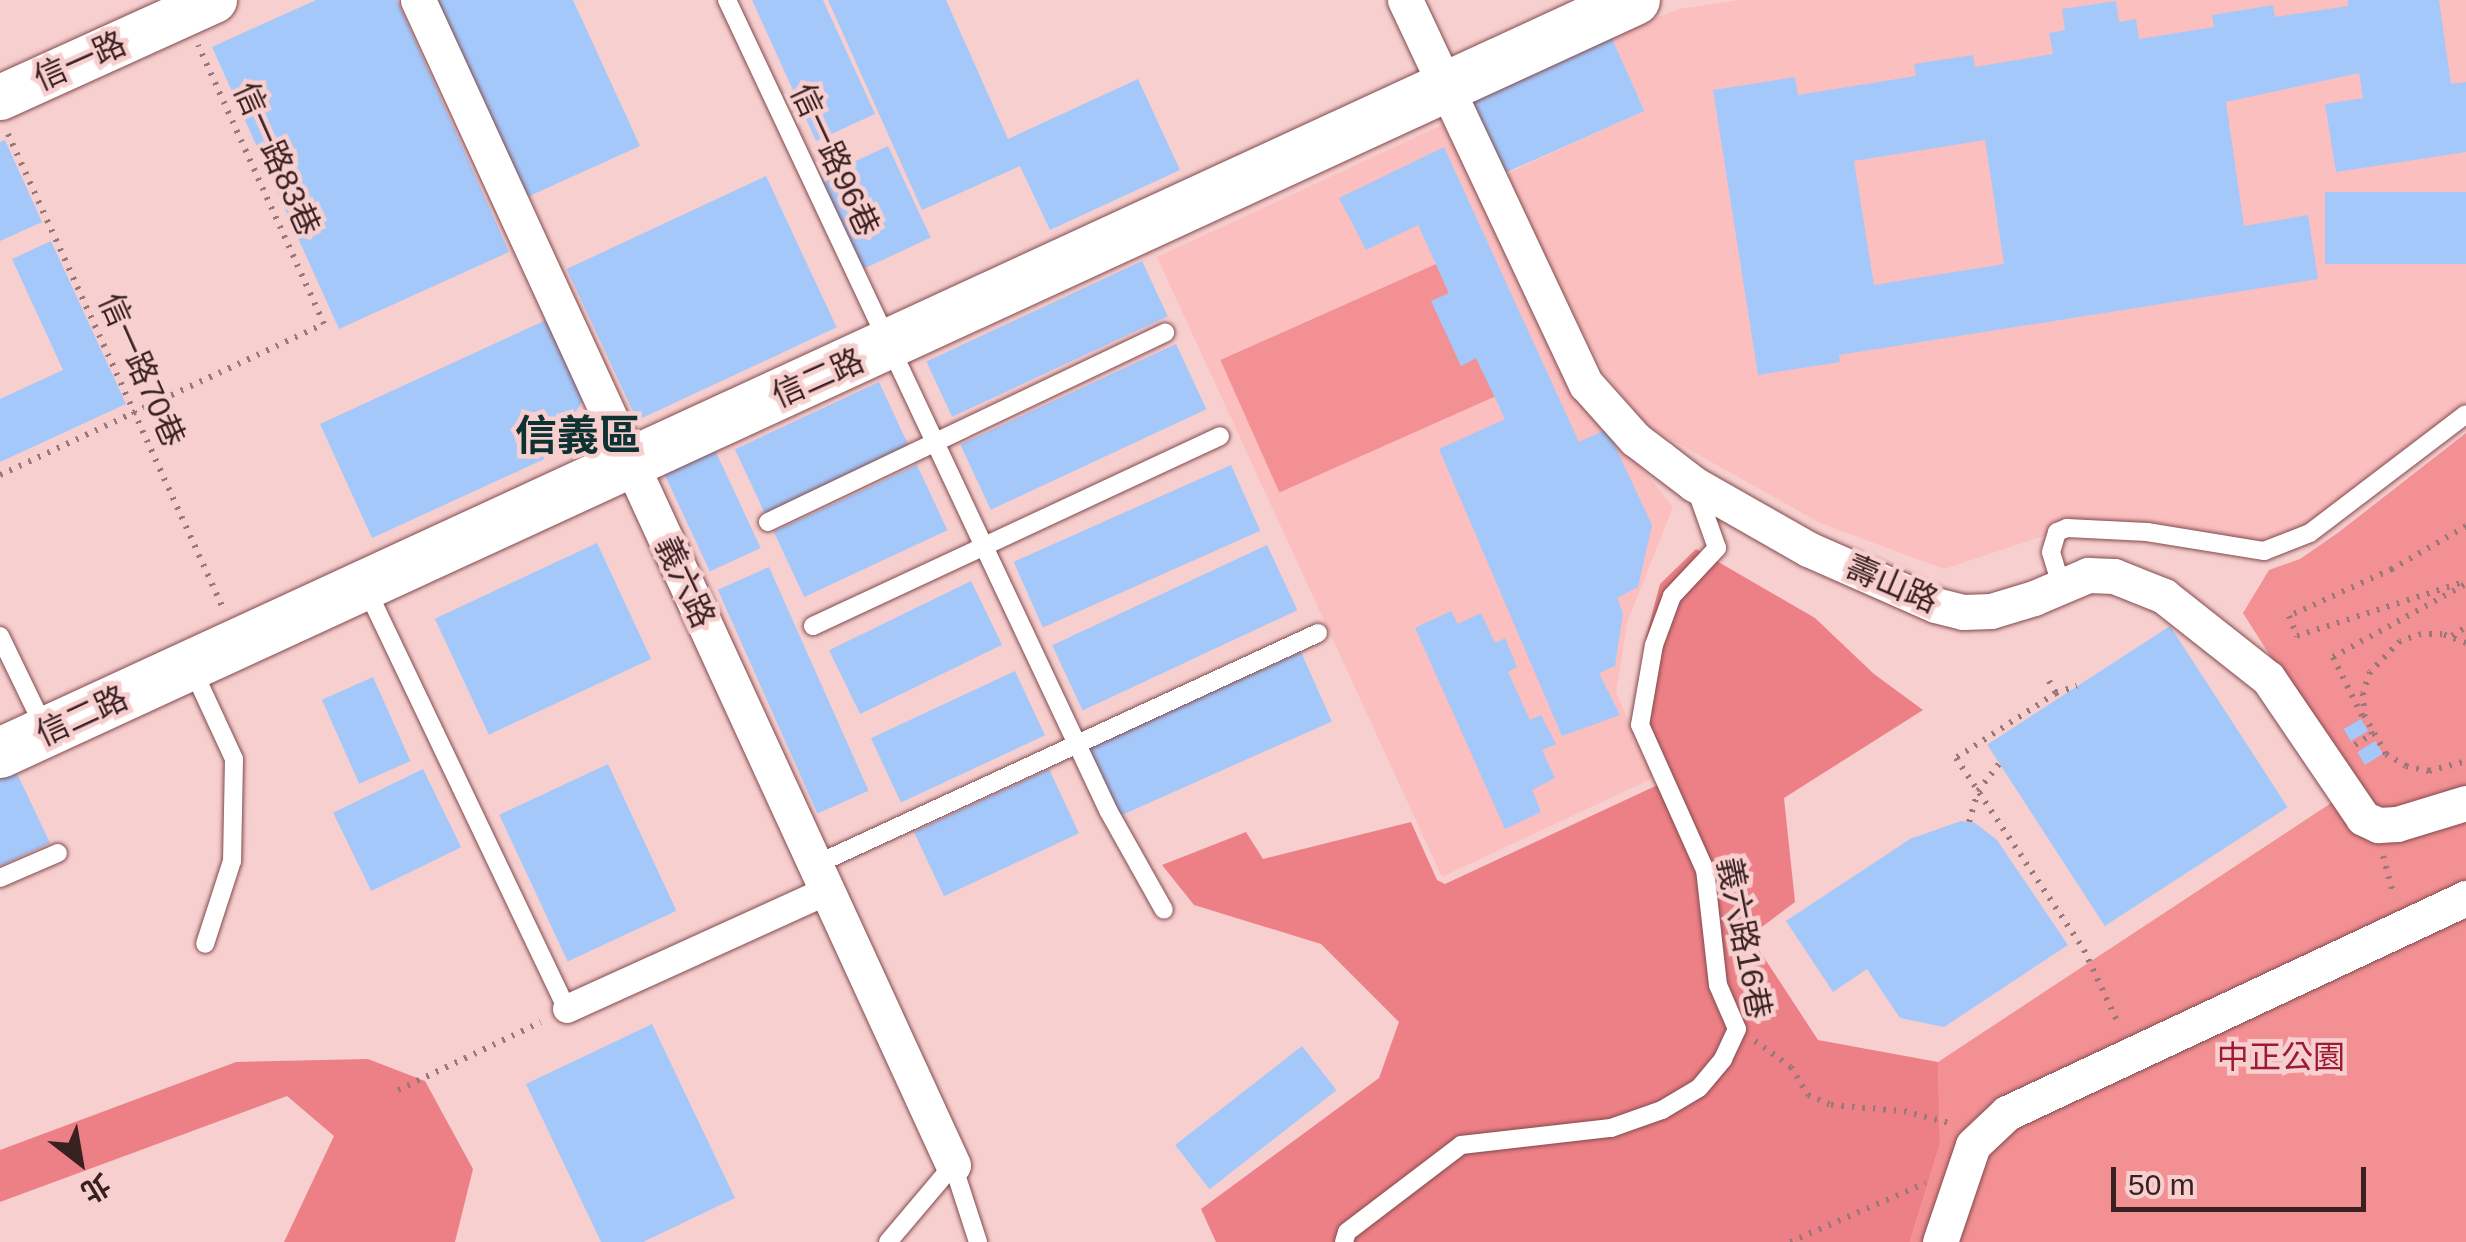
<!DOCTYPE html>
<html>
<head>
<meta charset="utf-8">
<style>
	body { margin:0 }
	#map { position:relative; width:2466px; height:1242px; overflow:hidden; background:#f7cfcf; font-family:Helvetica,"Noto Sans TC",sans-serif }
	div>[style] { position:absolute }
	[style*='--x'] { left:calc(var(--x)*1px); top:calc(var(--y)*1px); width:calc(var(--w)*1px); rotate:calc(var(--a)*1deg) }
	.built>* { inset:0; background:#fbbfc0 }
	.green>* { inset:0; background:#f29094; transform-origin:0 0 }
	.forest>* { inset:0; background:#ed8086 }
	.building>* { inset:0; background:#a5c8fa; transform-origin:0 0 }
	.path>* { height:6px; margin-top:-3px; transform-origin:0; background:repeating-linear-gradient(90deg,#997879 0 2.5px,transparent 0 10.5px) }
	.roads { filter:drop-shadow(0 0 2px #834a4d) drop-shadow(0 0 2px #834a4d) }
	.service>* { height:18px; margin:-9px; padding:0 9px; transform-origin:9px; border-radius:9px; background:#fff }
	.pedestrian>* { height:28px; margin:-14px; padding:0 14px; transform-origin:14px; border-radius:14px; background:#fff }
	.minor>* { height:35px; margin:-17.5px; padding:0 17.5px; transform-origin:17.5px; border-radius:17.5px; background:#fff }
	.tertiary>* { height:45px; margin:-22.5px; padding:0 22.5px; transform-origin:22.5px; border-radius:22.5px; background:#fff }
	.secondary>* { height:50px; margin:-25px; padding:0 25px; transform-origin:25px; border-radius:25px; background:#fff }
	span { translate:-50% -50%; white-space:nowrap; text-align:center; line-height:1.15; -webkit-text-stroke:9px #f7cfcf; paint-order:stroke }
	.street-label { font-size:32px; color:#392021 }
	.park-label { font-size:32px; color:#9c1a32 }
	.district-label { font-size:42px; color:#0e3132; font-weight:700 }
	.north { position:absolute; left:30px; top:1112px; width:100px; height:100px; -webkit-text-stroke:8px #f7cfcf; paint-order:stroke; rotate:149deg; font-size:28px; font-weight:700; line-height:40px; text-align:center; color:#392021 }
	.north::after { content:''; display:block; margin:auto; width:35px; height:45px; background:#392021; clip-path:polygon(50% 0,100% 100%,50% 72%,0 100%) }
	.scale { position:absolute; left:2111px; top:1167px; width:255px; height:45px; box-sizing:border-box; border:5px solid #392021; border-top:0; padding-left:12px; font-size:30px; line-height:35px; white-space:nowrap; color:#392021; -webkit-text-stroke:8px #f7cfcf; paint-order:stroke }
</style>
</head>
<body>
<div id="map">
	<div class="built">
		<div style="clip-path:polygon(1740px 0,2466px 0,2466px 408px,2335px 515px,2264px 551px,2067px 528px,1944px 569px,1820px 523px,1649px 427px,1604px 373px,1504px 175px,1644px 111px,1611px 36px,1679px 9px)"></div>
		<div style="clip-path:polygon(1444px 124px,1580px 391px,1673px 507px,1627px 623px,1616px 692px,1653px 778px,1442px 877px,1157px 257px)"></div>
	</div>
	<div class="green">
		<div style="left:1436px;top:264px;width:145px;height:236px;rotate:66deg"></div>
		<div style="clip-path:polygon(2466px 433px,2466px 1242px,1910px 1242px,1940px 1144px,1938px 1062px,2354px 788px,2243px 613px,2269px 570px,2300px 559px,2339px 532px)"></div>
	</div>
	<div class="forest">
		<div style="clip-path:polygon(1696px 549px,1815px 618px,1874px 674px,1923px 710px,1784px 798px,1795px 902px,1750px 936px,1818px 1040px,1938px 1062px,1940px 1144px,1910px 1242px,1216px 1242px,1201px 1209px,1379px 1078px,1399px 1022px,1321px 944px,1194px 905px,1162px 865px,1246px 832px,1263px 859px,1411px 822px,1437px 880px,1445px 884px,1664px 782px,1639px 692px,1646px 637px,1660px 584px)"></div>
		<div style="clip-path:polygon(368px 1059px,425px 1081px,473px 1169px,455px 1242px,284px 1242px,334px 1136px,287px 1096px,0 1202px,0 1150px,236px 1062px)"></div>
	</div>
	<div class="building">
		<div style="clip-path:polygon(316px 0,397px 0,509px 252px,339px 329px,212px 47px)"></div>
		<div style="clip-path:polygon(434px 0,573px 0,640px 146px,525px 198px)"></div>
		<div style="clip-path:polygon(752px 0,823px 0,875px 114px,816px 141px)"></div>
		<div style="clip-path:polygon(828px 0,946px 0,1008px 139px,1138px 79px,1180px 170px,1050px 230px,1020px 166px,922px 210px)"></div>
		<div style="clip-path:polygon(evenodd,2348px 0,2439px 0,2451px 84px,2466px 82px,2466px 152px,2336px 172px,2325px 104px,2363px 98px,2359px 73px,2226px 102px,2244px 226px,2308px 215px,2318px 279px,1839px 355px,1840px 362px,1758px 375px,1713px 90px,1795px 77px,1798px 95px,1916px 76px,1914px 64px,1973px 55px,1975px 67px,2053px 54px,2049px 33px,2065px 30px,2062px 9px,2116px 1px,2119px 22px,2136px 19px,2139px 39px,2214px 27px,2212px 15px,2273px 5px,2275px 17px,2348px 6px,2348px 0,1985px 140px,2004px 264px,1874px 285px,1854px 161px,1985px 140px)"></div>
		<div style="left:1611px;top:36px;width:82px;height:154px;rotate:66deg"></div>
		<div style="clip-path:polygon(5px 140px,42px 222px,0 241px,0 142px)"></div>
		<div style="left:888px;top:146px;width:101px;height:75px;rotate:65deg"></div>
		<div style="clip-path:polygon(1444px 147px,1579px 442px,1607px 429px,1652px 525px,1638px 587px,1617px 598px,1623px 613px,1615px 666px,1599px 673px,1620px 715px,1562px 736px,1439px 449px,1505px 419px,1476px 358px,1461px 366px,1431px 301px,1449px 293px,1418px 225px,1366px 250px,1339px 198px)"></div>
		<div style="left:766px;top:176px;width:167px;height:220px;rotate:65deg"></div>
		<div style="left:2466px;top:192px;width:72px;height:141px;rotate:90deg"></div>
		<div style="clip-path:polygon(51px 241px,126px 404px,0 462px,0 399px,63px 370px,12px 259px)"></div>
		<div style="left:1142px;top:261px;width:61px;height:238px;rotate:65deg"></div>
		<div style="clip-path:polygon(546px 320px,583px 400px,549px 457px,372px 538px,320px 424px)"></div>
		<div style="left:1176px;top:344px;width:72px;height:238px;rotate:65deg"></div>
		<div style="left:879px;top:382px;width:72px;height:159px;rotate:65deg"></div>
		<div style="left:715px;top:450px;width:108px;height:56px;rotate:65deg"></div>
		<div style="left:917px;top:465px;width:72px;height:158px;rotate:65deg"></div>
		<div style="left:1231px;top:465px;width:72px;height:238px;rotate:66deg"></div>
		<div style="left:597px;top:543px;width:128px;height:179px;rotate:65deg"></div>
		<div style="left:1267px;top:545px;width:72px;height:237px;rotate:65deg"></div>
		<div style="left:769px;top:567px;width:245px;height:56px;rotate:66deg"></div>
		<div style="left:971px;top:581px;width:71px;height:158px;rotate:64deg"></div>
		<div style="clip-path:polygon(1451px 611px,1458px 624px,1481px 613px,1495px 643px,1505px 638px,1517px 667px,1508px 672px,1530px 720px,1541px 715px,1556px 744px,1542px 750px,1555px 778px,1532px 790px,1541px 812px,1505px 829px,1415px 628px)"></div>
		<div style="left:2170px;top:626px;width:216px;height:218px;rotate:57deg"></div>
		<div style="left:1301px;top:652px;width:76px;height:239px;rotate:66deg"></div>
		<div style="left:1015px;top:671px;width:71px;height:159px;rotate:65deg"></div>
		<div style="left:373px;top:677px;width:92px;height:56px;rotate:66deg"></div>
		<div style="left:2361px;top:719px;width:14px;height:20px;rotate:60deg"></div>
		<div style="left:2375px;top:741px;width:15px;height:21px;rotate:58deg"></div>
		<div style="left:608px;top:764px;width:162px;height:120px;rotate:65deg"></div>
		<div style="clip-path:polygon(14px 767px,50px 843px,0 866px,0 773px)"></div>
		<div style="left:423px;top:769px;width:87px;height:100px;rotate:64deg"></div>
		<div style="left:1049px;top:769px;width:71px;height:149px;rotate:65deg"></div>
		<div style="clip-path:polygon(1961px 821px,1975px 823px,1997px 840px,2068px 945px,1944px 1027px,1900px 1018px,1867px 969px,1833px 992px,1786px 921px,1910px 839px)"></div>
		<div style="clip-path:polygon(652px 1024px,735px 1198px,643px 1242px,601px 1242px,526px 1084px)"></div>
		<div style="left:1302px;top:1046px;width:56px;height:161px;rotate:52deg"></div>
	</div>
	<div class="path">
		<div style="--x:8;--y:134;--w:518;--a:65.61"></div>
		<div style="--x:0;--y:475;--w:357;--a:-25"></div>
		<div style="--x:324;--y:324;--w:306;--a:-114.3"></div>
		<div style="--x:2466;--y:526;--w:86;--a:149.8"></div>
		<div style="--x:2392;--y:569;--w:113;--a:155.5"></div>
		<div style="--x:2289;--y:616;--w:22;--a:68"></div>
		<div style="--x:2297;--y:636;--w:178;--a:-18"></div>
		<div style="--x:2452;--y:636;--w:17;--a:-33"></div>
		<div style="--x:2466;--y:643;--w:26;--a:-159"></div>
		<div style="--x:2442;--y:634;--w:21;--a:180"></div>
		<div style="--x:2421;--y:634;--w:22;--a:162"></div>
		<div style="--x:2400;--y:641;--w:43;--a:134.1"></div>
		<div style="--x:2370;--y:672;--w:22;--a:108"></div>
		<div style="--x:2363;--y:693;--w:22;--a:87"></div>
		<div style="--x:2364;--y:715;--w:45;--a:60.6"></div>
		<div style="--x:2386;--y:754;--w:23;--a:31"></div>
		<div style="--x:2406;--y:766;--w:24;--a:12"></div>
		<div style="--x:2429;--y:771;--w:38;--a:-15"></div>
		<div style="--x:2049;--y:681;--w:14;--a:60"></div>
		<div style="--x:2056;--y:693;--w:22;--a:-18"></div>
		<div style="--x:2056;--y:693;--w:119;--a:147"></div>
		<div style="--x:1956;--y:758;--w:231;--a:56.3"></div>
		<div style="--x:2084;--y:950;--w:83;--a:65"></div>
		<div style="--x:2362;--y:716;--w:66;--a:-116.2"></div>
		<div style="--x:2333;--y:657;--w:152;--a:-28.8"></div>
		<div style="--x:2355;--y:745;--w:20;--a:-33"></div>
		<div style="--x:2372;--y:734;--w:3;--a:-108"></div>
		<div style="--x:1969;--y:822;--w:32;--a:-74"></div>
		<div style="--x:1978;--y:791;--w:34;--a:-52"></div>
		<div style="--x:2383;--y:856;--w:42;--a:75"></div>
		<div style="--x:1755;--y:1041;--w:44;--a:35.8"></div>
		<div style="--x:1791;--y:1067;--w:33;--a:59"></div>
		<div style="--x:1808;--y:1095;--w:25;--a:23"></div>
		<div style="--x:1831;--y:1105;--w:73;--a:4.7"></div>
		<div style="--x:1904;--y:1111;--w:47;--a:14.9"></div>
		<div style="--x:398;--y:1090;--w:158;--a:-25.4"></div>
		<div style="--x:1790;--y:1242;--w:148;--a:-23.5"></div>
	</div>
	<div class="roads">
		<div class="service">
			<div style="--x:727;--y:0;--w:897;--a:64.81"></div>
			<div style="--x:1109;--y:812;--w:112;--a:60.7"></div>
			<div style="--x:768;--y:522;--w:440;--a:-25.5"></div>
			<div style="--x:2061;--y:585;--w:34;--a:-107"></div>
			<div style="--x:2051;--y:552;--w:21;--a:-73"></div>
			<div style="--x:2057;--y:532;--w:11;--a:-22"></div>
			<div style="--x:2067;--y:528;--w:80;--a:2.9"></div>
			<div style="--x:2147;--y:532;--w:119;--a:9.2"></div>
			<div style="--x:2264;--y:551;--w:49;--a:-21.4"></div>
			<div style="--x:2310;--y:533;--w:196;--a:-37.3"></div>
			<div style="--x:365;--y:586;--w:469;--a:64.5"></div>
			<div style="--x:813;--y:626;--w:449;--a:-25"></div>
			<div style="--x:0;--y:636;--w:106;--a:64.2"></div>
			<div style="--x:191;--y:666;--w:102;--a:65.2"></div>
			<div style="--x:234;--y:759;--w:102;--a:91.1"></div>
			<div style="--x:232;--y:861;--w:87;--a:108"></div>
			<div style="--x:815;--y:865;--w:554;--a:-24.76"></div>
			<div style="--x:0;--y:878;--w:63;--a:-23.3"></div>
			<div style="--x:953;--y:1165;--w:81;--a:72"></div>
			<div style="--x:888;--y:1242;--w:101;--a:-49.8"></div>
			<div style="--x:1344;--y:1242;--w:10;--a:-73"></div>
			<div style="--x:1347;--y:1232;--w:143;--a:-37.3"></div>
			<div style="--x:1461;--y:1145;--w:151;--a:-6.5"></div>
			<div style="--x:1611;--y:1128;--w:54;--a:-19.4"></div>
			<div style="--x:1662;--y:1110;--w:43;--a:-30.7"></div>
			<div style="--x:1699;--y:1088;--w:38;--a:-50"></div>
			<div style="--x:1723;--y:1059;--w:33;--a:-65"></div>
			<div style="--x:1737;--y:1029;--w:48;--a:-113.4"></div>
			<div style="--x:1718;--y:985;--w:116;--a:-96.4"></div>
			<div style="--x:1705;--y:870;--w:159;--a:-114.1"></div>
			<div style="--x:1640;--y:725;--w:81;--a:-80.1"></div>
			<div style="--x:1654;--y:645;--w:52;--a:-69.8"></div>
			<div style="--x:1672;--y:596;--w:66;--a:-46.8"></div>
			<div style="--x:1717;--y:548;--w:63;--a:-109.6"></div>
		</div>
		<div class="pedestrian">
			<div style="--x:567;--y:1009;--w:286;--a:-24.4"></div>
		</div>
		<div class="minor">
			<div style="--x:418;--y:0;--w:1282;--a:65.33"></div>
			<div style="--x:1405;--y:0;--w:425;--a:64.8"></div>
			<div style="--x:1586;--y:384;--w:74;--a:48.3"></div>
			<div style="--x:1635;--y:439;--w:31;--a:37"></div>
			<div style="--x:1660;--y:458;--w:43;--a:37.4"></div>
			<div style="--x:1694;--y:484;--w:131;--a:29.7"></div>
			<div style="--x:1808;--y:549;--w:139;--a:23.8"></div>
			<div style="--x:1935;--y:605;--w:29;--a:14"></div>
			<div style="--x:1963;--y:612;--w:28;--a:-2"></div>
			<div style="--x:1991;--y:611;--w:45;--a:-16.8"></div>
			<div style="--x:2034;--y:598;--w:59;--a:-23.1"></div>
			<div style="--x:2088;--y:575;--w:26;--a:2"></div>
			<div style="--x:2114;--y:576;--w:54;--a:21.8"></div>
			<div style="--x:2164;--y:596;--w:132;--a:38.3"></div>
			<div style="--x:2268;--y:678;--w:169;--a:55.8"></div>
			<div style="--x:2363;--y:818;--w:17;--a:25"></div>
			<div style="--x:2378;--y:825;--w:19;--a:-3"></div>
			<div style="--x:2397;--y:824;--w:72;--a:-16.9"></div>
			<div style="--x:1940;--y:1242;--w:102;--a:-71.2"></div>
			<div style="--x:1973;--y:1145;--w:47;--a:-43.3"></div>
			<div style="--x:2007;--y:1113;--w:507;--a:-25.1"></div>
		</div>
		<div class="tertiary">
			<div style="--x:0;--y:97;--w:235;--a:-24.4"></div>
		</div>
		<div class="secondary">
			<div style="--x:0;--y:753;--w:1800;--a:-24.73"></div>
		</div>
	</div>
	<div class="street-label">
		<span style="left:80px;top:61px;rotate:-24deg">信一路</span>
		<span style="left:277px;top:159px;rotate:66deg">信一路83巷</span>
		<span style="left:835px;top:160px;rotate:65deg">信一路96巷</span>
		<span style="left:142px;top:370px;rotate:66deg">信一路70巷</span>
		<span style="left:818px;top:378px;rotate:-24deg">信二路</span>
		<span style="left:685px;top:582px;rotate:65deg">義六路</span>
		<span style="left:1892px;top:584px;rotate:23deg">壽山路</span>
		<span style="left:82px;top:716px;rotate:-25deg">信二路</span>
		<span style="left:1744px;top:938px;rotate:79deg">義六路16巷</span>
	</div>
	<div class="park-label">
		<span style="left:2281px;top:1057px">中正公園</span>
	</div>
	<div class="district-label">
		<span style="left:578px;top:436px">信義區</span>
	</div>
	<div class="north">北</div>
	<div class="scale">50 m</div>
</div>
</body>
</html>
